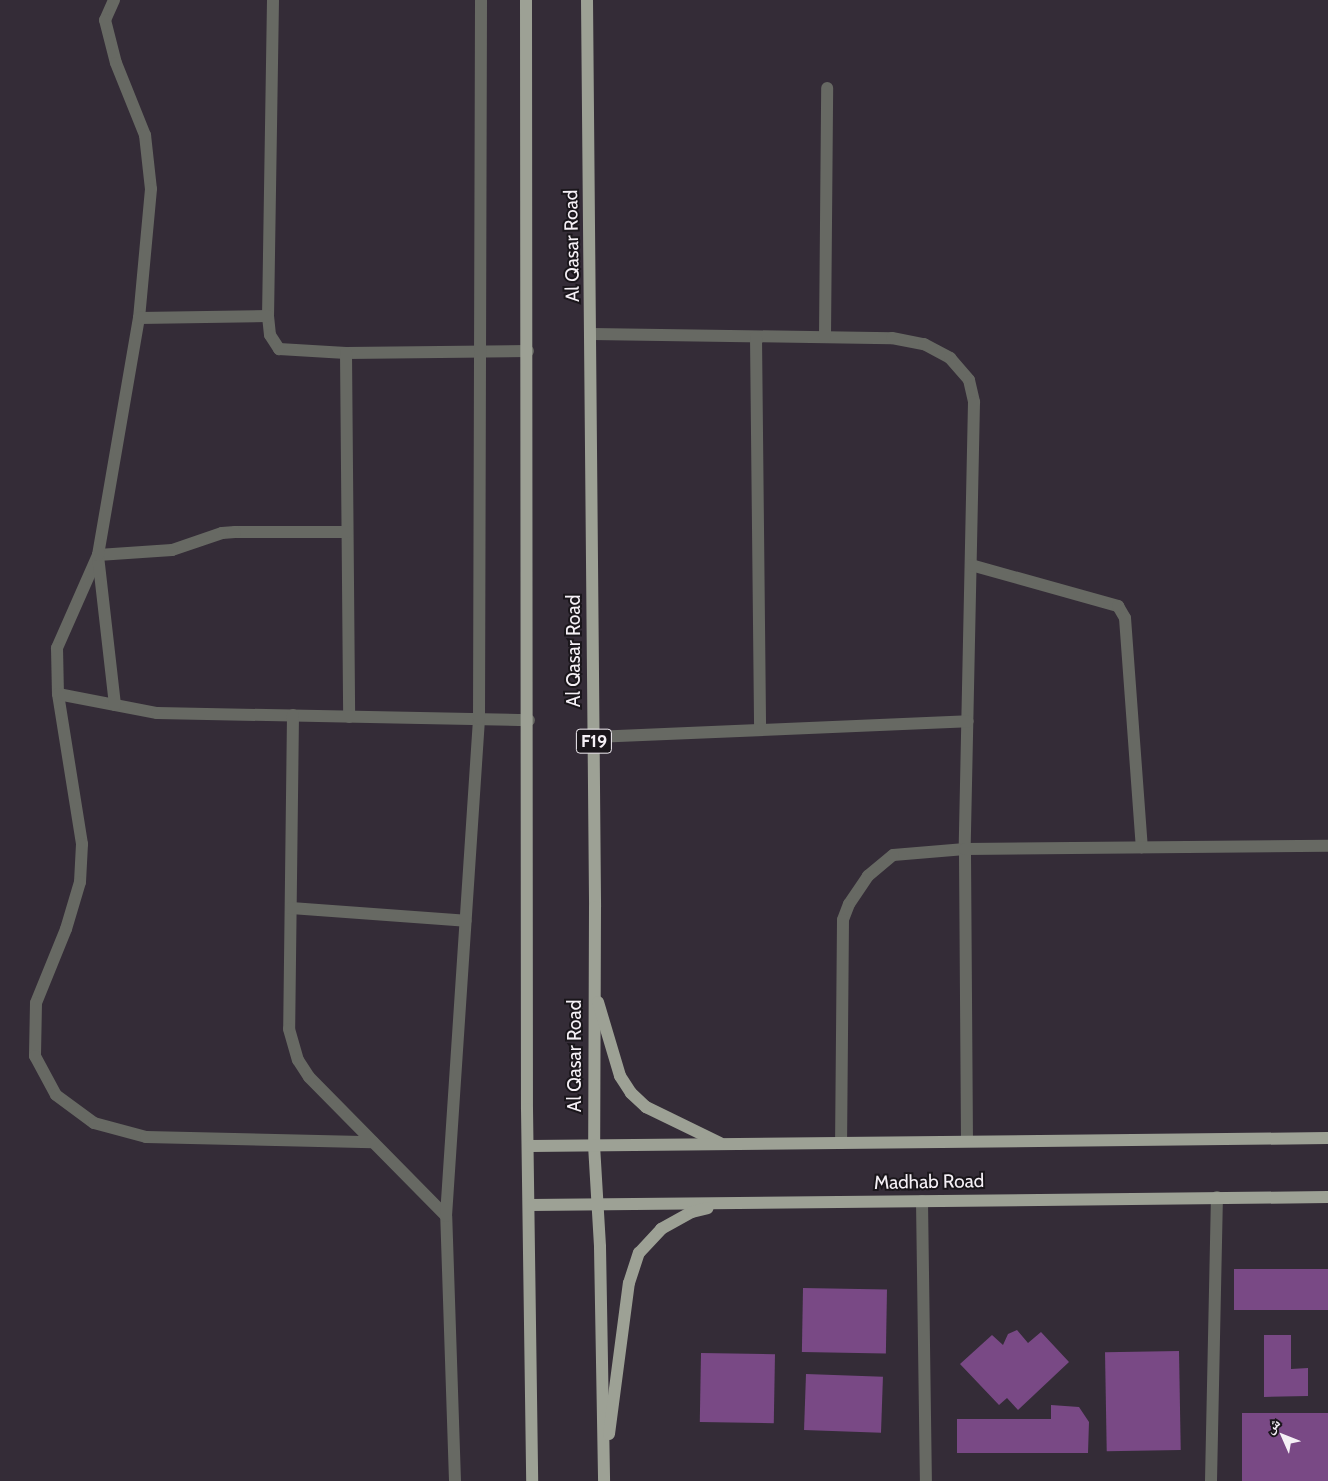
<!DOCTYPE html>
<html>
<head>
<meta charset="utf-8">
<style>
	body { margin:0 }
	#map { position:relative; width:1328px; height:1481px; overflow:hidden; background:#342c37; font-family:Cabin,"Noto Naskh Arabic",sans-serif }
	div>[style] { position:absolute }
	[style*='--x'] { left:calc(var(--x)*1px); top:calc(var(--y)*1px); width:calc(var(--w)*1px); rotate:calc(var(--a)*1deg) }
	.building>* { inset:0; background:#794985; transform-origin:0 0 }
	.minor>* { height:12px; margin:-6px; padding:0 6px; transform-origin:6px; border-radius:6px; background:#676963 }
	.major>* { height:12px; margin:-6px; padding:0 6px; transform-origin:6px; border-radius:6px; background:#9da195 }
	span { translate:-50% -50%; white-space:nowrap; text-align:center; line-height:1.15; -webkit-text-stroke:4px #1a161b; paint-order:stroke }
	.shield-label span { padding:1px 4px; background:#1a161b; border:1px solid; border-radius:4px; -webkit-text-stroke-width:0 }
	.shield-label { font-size:18px; color:#f5f0f6; font-weight:700 }
	.street-label { font-size:19px; color:#f5f0f6 }
	.north { position:absolute; left:1258px; top:1411px; width:50px; height:50px; -webkit-text-stroke:4px #1a161b; paint-order:stroke; rotate:314deg; font-size:14px; font-weight:700; line-height:20px; text-align:center; color:#f5f0f6 }
	.north::after { content:''; display:block; margin:auto; width:18px; height:22px; background:#f5f0f6; clip-path:polygon(50% 0,100% 100%,50% 72%,0 100%) }
</style>
</head>
<body>
<div id="map">
	<div class="building">
		<div style="left:1328px;top:1269px;width:41px;height:94px;rotate:90deg"></div>
		<div style="left:803px;top:1288px;width:84px;height:64px;rotate:1deg"></div>
		<div style="clip-path:polygon(1017px 1330px,1028px 1343px,1041px 1332px,1069px 1362px,1018px 1410px,1007px 1398px,999px 1405px,960px 1364px,992px 1335px,1003px 1345px,1008px 1334px)"></div>
		<div style="clip-path:polygon(1264px 1335px,1291px 1335px,1291px 1369px,1308px 1368px,1308px 1396px,1264px 1397px)"></div>
		<div style="left:1179px;top:1351px;width:99px;height:74px;rotate:89deg"></div>
		<div style="left:701px;top:1353px;width:74px;height:69px;rotate:1deg"></div>
		<div style="left:806px;top:1374px;width:77px;height:56px;rotate:2deg"></div>
		<div style="clip-path:polygon(1051px 1405px,1079px 1407px,1089px 1422px,1088px 1453px,957px 1453px,957px 1419px,1051px 1419px)"></div>
		<div style="left:1328px;top:1413px;width:68px;height:86px;rotate:90deg"></div>
	</div>
	<div class="minor">
		<div style="--x:114;--y:0;--w:22;--a:114"></div>
		<div style="--x:105;--y:20;--w:44;--a:75.7"></div>
		<div style="--x:116;--y:63;--w:78;--a:68.1"></div>
		<div style="--x:145;--y:135;--w:54;--a:83.7"></div>
		<div style="--x:151;--y:189;--w:130;--a:95.3"></div>
		<div style="--x:273;--y:0;--w:316;--a:90.9"></div>
		<div style="--x:268;--y:316;--w:19;--a:84"></div>
		<div style="--x:270;--y:335;--w:17;--a:57"></div>
		<div style="--x:279;--y:349;--w:67;--a:3.4"></div>
		<div style="--x:346;--y:353;--w:182;--a:-0.6"></div>
		<div style="--x:592;--y:334;--w:300;--a:0.8"></div>
		<div style="--x:892;--y:338;--w:33;--a:11"></div>
		<div style="--x:924;--y:344;--w:30;--a:28"></div>
		<div style="--x:950;--y:358;--w:29;--a:49"></div>
		<div style="--x:969;--y:380;--w:23;--a:77"></div>
		<div style="--x:974;--y:402;--w:447;--a:91.2"></div>
		<div style="--x:965;--y:849;--w:72;--a:175.2"></div>
		<div style="--x:893;--y:855;--w:33;--a:140"></div>
		<div style="--x:868;--y:876;--w:34;--a:124"></div>
		<div style="--x:849;--y:904;--w:17;--a:111"></div>
		<div style="--x:843;--y:920;--w:223;--a:90.5"></div>
		<div style="--x:756;--y:337;--w:393;--a:89.4"></div>
		<div style="--x:825;--y:337;--w:249;--a:-89.5"></div>
		<div style="--x:346;--y:353;--w:364;--a:89.5"></div>
		<div style="--x:347;--y:532;--w:112;--a:180"></div>
		<div style="--x:235;--y:532;--w:13;--a:176"></div>
		<div style="--x:222;--y:533;--w:53;--a:161.2"></div>
		<div style="--x:172;--y:550;--w:74;--a:176.1"></div>
		<div style="--x:98;--y:555;--w:102;--a:113.8"></div>
		<div style="--x:57;--y:648;--w:46;--a:88.8"></div>
		<div style="--x:58;--y:694;--w:152;--a:80.9"></div>
		<div style="--x:82;--y:844;--w:38;--a:93"></div>
		<div style="--x:80;--y:882;--w:49;--a:106.6"></div>
		<div style="--x:66;--y:929;--w:80;--a:112.1"></div>
		<div style="--x:36;--y:1003;--w:53;--a:91.1"></div>
		<div style="--x:35;--y:1056;--w:44;--a:61.7"></div>
		<div style="--x:56;--y:1095;--w:47;--a:36.4"></div>
		<div style="--x:94;--y:1123;--w:54;--a:15.1"></div>
		<div style="--x:146;--y:1137;--w:227;--a:1.3"></div>
		<div style="--x:971;--y:565;--w:153;--a:15.6"></div>
		<div style="--x:1118;--y:606;--w:14;--a:60"></div>
		<div style="--x:1125;--y:618;--w:230;--a:85.8"></div>
		<div style="--x:58;--y:694;--w:101;--a:10.9"></div>
		<div style="--x:157;--y:713;--w:372;--a:1.1"></div>
		<div style="--x:115;--y:705;--w:151;--a:-96.5"></div>
		<div style="--x:98;--y:555;--w:241;--a:-80.2"></div>
		<div style="--x:139;--y:318;--w:129;--a:-0.9"></div>
		<div style="--x:293;--y:715;--w:314;--a:90.7"></div>
		<div style="--x:289;--y:1029;--w:32;--a:74"></div>
		<div style="--x:298;--y:1060;--w:20;--a:57"></div>
		<div style="--x:309;--y:1077;--w:195;--a:45.4"></div>
		<div style="--x:594;--y:737;--w:374;--a:-2.4"></div>
		<div style="--x:291;--y:908;--w:175;--a:4.2"></div>
		<div style="--x:967;--y:1141;--w:292;--a:-90.4"></div>
		<div style="--x:965;--y:849;--w:363;--a:-0.5"></div>
		<div style="--x:922;--y:1201;--w:280;--a:89.2"></div>
		<div style="--x:455;--y:1481;--w:265;--a:-91.9"></div>
		<div style="--x:446;--y:1216;--w:498;--a:-86.2"></div>
		<div style="--x:479;--y:719;--w:719;--a:-89.84"></div>
		<div style="--x:1211;--y:1481;--w:284;--a:-88.8"></div>
	</div>
	<div class="major">
		<div style="--x:526;--y:0;--w:1109;--a:89.95"></div>
		<div style="--x:527;--y:1109;--w:372;--a:89.2"></div>
		<div style="--x:587;--y:0;--w:907;--a:89.49"></div>
		<div style="--x:595;--y:907;--w:238;--a:90.2"></div>
		<div style="--x:594;--y:1145;--w:102;--a:86.6"></div>
		<div style="--x:600;--y:1247;--w:234;--a:89"></div>
		<div style="--x:598;--y:1002;--w:77;--a:73.4"></div>
		<div style="--x:620;--y:1076;--w:20;--a:57"></div>
		<div style="--x:631;--y:1093;--w:21;--a:43"></div>
		<div style="--x:646;--y:1107;--w:82;--a:25.9"></div>
		<div style="--x:530;--y:1146;--w:798;--a:-0.57"></div>
		<div style="--x:530;--y:1205;--w:798;--a:-0.57"></div>
		<div style="--x:609;--y:1434;--w:152;--a:-82.5"></div>
		<div style="--x:629;--y:1283;--w:32;--a:-72"></div>
		<div style="--x:639;--y:1253;--w:33;--a:-47"></div>
		<div style="--x:661;--y:1229;--w:35;--a:-29"></div>
		<div style="--x:692;--y:1212;--w:16;--a:-14"></div>
	</div>
	<div class="shield-label">
		<span style="left:594px;top:741px">F19</span>
	</div>
	<div class="street-label">
		<span style="left:572px;top:246px;rotate:-91deg">Al Qasar Road</span>
		<span style="left:574px;top:651px;rotate:-90deg">Al Qasar Road</span>
		<span style="left:575px;top:1056px;rotate:-90deg">Al Qasar Road</span>
		<span style="left:929px;top:1182px;rotate:-1deg">Madhab Road</span>
	</div>
	<div class="north">ش</div>
</div>
</body>
</html>
